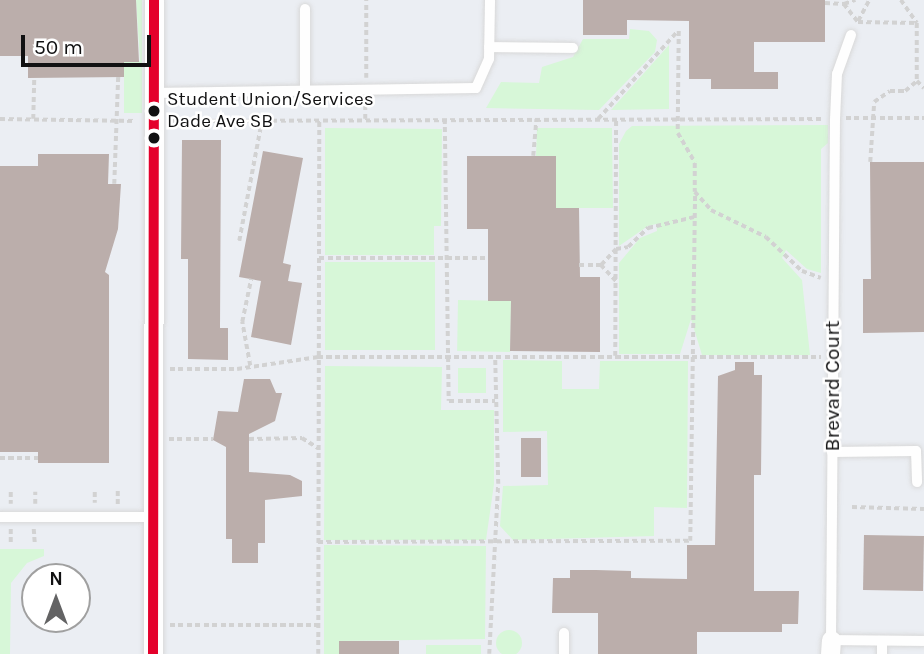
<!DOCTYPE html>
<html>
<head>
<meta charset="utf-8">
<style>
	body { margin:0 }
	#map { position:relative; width:924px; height:654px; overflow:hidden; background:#fbfbfb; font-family:Karla,sans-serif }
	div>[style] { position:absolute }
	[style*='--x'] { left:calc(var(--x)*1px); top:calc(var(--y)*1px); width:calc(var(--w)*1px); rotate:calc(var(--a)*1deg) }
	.built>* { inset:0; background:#ebeef3 }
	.green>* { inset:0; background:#d7f7d8; transform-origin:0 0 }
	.round { border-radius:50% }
	.building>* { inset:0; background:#bbaeab; transform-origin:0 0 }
	.path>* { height:3.5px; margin-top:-1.75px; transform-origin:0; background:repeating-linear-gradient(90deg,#d2d2d2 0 5px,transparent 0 8.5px) }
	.roads { filter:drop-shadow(0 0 2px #d8d8d8) drop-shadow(0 0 2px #d8d8d8) }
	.service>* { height:10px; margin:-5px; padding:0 5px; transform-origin:5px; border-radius:5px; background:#fefefe }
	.minor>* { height:19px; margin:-9.5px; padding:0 9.5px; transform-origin:9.5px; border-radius:9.5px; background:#fefefe }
	.bus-1>* { height:10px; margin:-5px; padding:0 5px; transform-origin:5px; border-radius:5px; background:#e4002b }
	.dots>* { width:19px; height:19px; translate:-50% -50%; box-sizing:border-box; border:4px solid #fff; border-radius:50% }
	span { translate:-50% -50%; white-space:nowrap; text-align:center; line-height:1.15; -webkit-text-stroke:5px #fff; paint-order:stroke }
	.bus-label { font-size:19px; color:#111112 }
	.left { translate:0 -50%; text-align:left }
	.street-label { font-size:21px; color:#111112 }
	.north { position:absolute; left:21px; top:563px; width:70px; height:70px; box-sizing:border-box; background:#fff; border:2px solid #a0a0a0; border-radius:50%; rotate:0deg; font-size:19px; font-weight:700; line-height:28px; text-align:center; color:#111112 }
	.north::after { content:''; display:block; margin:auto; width:24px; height:32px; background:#636364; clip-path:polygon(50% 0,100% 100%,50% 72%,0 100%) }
	.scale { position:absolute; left:21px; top:35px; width:130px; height:32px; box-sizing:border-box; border:4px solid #111112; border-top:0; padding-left:9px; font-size:21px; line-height:24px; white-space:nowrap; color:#111112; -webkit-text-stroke:5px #fff; paint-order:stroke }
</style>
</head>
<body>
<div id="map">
	<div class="built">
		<div style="clip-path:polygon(evenodd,0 0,924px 0,924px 654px,0 654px,0 0,35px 577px,77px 577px,77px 619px,35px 619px,35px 577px)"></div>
	</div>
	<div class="green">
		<div style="clip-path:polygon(136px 0,142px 0,142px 113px,124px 113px,124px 62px,140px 61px)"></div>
		<div style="clip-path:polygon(630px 29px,649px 31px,657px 40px,655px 52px,599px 110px,486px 108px,501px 82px,539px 83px,542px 67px,573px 57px,583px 39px,629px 39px)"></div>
		<div style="clip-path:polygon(669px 45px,669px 109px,611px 110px)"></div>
		<div style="clip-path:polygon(828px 125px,828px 143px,821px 149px,821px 273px,807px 269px,786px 250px,782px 258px,802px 280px,810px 355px,702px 355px,691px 319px,680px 354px,619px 354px,619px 263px,640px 238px,657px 231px,656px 224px,648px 226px,619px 246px,619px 144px,626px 131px,632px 126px)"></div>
		<div style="clip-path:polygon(325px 128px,442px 129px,441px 226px,434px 226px,434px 255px,325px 255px)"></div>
		<div style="clip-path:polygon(537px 128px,612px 128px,613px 208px,556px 208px,536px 156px)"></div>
		<div style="left:325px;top:262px;width:110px;height:88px"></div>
		<div style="left:458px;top:300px;width:53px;height:51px;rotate:1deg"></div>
		<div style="clip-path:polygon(503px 360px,562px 361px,562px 389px,599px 389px,600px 361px,688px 361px,687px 508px,654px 507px,654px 536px,513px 540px,500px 526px,503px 486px,548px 485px,547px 431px,503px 432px)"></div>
		<div style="clip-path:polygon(325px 366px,442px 367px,441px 410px,494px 410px,494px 484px,486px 540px,324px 540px)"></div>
		<div style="left:458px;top:368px;width:28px;height:25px"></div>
		<div style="clip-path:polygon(324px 545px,486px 546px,485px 639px,339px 641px,339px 654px,324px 654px)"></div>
		<div style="clip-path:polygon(0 549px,44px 549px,44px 556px,27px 563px,11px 583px,10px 654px,0 654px)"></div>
		<div class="round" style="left:496px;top:630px;width:26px;height:26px"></div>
		<div style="left:426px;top:645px;width:55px;height:9px"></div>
	</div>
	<div class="building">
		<div style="clip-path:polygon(0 0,136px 0,139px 62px,124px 62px,124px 77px,28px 78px,28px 56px,0 56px)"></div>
		<div style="clip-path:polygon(583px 0,825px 0,825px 42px,754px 42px,754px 72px,778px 72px,778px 89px,711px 89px,711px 79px,689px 79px,689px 21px,627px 20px,627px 35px,583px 35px)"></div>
		<div style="clip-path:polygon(182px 140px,221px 140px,220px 328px,228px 328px,228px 360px,188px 359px,188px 259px,181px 259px)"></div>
		<div style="clip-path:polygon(263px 151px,303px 158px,283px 263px,291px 265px,288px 281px,302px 283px,291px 345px,251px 337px,261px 281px,239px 277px)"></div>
		<div style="clip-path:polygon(38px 154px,109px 154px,108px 184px,121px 184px,118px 229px,105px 272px,109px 275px,109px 463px,38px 463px,38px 452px,0 452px,0 166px,38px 166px)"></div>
		<div style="clip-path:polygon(467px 156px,556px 156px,556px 208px,579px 208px,580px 277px,600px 277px,600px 352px,510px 351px,511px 301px,488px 301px,488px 229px,467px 229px)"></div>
		<div style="clip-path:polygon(870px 162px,924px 162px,924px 332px,863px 333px,863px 279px,871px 279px)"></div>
		<div style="clip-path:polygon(735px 362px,754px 362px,754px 375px,762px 375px,761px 475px,754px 475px,754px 591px,799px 591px,798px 624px,782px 624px,782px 632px,697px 632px,697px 654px,598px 654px,598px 613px,552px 613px,553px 578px,570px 578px,570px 570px,596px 570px,631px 571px,631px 578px,687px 579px,687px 545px,715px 545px,718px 376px,735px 370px)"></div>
		<div style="clip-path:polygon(244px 379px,270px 379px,276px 393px,282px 393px,275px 421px,249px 434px,249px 472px,290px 475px,302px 481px,302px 496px,265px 500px,265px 543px,258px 543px,258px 563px,232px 563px,232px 539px,226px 539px,226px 447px,213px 440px,218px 411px,238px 412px)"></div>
		<div style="left:521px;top:438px;width:20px;height:39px"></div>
		<div style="left:864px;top:535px;width:60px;height:55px;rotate:1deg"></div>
		<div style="left:339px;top:641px;width:60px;height:13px"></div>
	</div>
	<div class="path">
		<div style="--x:901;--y:0;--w:28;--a:55"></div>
		<div style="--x:917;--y:23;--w:58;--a:90"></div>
		<div style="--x:917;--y:81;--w:10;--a:45"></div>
		<div style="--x:825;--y:3;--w:19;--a:3"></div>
		<div style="--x:844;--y:4;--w:23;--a:52"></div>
		<div style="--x:858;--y:22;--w:59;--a:1"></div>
		<div style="--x:844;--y:4;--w:12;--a:-20"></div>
		<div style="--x:858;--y:21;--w:24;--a:-62"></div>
		<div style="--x:679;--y:31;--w:102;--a:90.6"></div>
		<div style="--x:678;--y:133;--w:34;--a:60"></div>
		<div style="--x:695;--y:163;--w:29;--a:90"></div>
		<div style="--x:695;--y:192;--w:24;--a:48"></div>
		<div style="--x:711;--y:210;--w:61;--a:26.1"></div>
		<div style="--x:766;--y:237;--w:50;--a:43.4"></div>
		<div style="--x:802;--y:271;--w:20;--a:20"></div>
		<div style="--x:366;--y:78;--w:78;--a:-90"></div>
		<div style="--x:846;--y:118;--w:78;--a:0"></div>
		<div style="--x:0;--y:119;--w:136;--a:0.8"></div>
		<div style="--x:33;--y:119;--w:41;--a:-88.6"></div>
		<div style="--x:365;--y:119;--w:19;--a:-90"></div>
		<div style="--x:445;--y:119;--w:282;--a:89.2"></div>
		<div style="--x:449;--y:401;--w:46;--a:0"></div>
		<div style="--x:598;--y:119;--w:118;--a:-47.8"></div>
		<div style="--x:170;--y:121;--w:654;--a:-0.18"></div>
		<div style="--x:533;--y:156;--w:37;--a:-85"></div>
		<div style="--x:870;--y:162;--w:60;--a:-86.2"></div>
		<div style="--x:874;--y:102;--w:19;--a:-35"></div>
		<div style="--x:890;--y:91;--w:15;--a:0"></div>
		<div style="--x:905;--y:91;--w:16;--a:-40"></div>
		<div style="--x:114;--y:184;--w:107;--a:-87.9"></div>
		<div style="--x:239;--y:241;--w:124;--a:-79.3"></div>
		<div style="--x:319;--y:258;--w:169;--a:0"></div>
		<div style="--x:579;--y:265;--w:22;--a:0"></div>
		<div style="--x:601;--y:265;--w:22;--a:47"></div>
		<div style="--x:601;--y:265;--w:22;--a:-47"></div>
		<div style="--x:616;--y:249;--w:12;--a:-9"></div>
		<div style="--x:628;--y:247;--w:28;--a:-44"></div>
		<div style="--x:648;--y:228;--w:47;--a:-13.4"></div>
		<div style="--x:615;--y:356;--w:237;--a:-89.8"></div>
		<div style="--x:250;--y:366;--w:45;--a:-100.3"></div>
		<div style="--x:242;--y:322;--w:44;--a:-78.2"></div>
		<div style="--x:170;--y:369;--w:67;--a:0"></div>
		<div style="--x:237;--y:369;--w:82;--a:-8.4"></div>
		<div style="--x:318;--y:357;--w:503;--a:0"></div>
		<div style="--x:169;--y:439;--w:44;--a:0"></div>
		<div style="--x:249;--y:439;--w:53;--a:-1.1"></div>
		<div style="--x:302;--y:438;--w:19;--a:32"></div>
		<div style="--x:0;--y:458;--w:38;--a:0"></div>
		<div style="--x:118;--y:491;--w:16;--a:90"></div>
		<div style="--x:11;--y:492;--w:12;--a:90"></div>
		<div style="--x:95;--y:492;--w:11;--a:90"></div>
		<div style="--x:35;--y:504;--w:12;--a:-90"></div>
		<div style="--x:852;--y:507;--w:72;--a:1.6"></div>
		<div style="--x:11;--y:529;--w:14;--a:90"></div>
		<div style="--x:34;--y:529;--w:14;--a:86"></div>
		<div style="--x:318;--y:542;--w:372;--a:-0.2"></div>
		<div style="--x:690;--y:541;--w:349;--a:-89.2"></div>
		<div style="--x:170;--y:625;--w:148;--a:0"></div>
		<div style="--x:318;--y:654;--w:535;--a:-89.89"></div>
		<div style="--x:489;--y:654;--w:170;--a:-87"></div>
		<div style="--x:498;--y:484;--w:125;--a:-91.4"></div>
	</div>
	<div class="roads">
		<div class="service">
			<div style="--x:305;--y:9;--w:84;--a:90"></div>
			<div style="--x:851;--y:35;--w:41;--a:109.7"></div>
			<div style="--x:837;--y:74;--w:45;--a:92.5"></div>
			<div style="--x:835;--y:119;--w:521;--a:90.44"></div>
			<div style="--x:831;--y:640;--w:93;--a:0.6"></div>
			<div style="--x:489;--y:47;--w:84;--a:0.7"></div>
			<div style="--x:154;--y:93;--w:322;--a:-0.9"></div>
			<div style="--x:476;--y:88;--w:32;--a:-66"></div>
			<div style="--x:489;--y:59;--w:59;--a:-89"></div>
			<div style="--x:832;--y:452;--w:84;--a:-0.7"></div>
			<div style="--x:916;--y:451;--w:31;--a:88"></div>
			<div style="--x:0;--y:517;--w:153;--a:0"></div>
			<div style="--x:564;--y:633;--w:21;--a:90"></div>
			<div style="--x:882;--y:641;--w:13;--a:90"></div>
		</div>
		<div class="minor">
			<div style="--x:153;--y:654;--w:654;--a:-89.91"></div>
			<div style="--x:830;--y:654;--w:14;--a:-86"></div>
		</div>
	</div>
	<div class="bus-1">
		<div style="--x:153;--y:654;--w:654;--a:-89.91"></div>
	</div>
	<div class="dots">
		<div style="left:154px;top:111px;background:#111112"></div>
		<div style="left:154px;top:138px;background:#111112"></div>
	</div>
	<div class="bus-label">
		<span class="left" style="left:167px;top:111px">Student Union/Services<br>Dade Ave SB</span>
	</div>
	<div class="street-label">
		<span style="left:832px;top:386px;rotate:-90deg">Brevard Court</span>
	</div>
	<div class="north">N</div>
	<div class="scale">50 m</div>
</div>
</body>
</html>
